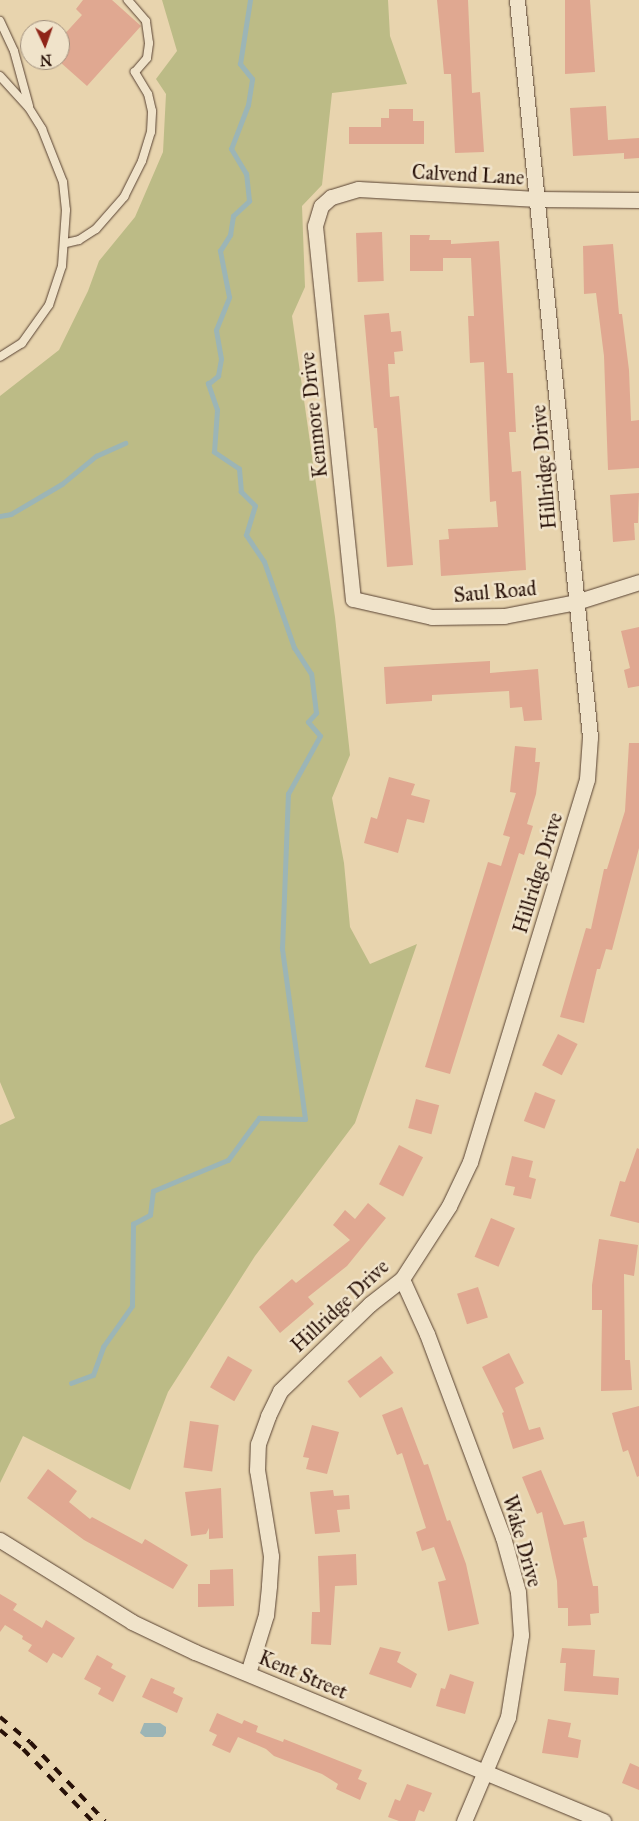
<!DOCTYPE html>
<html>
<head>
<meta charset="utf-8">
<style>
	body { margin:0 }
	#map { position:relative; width:639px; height:1821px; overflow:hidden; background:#e8d4ae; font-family:"IM FELL Great Primer",serif }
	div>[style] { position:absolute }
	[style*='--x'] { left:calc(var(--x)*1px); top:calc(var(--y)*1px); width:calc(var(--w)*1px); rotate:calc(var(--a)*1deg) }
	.green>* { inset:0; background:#bcbb86 }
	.water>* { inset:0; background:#9cb5b6 }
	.stream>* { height:4.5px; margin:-2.25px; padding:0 2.25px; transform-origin:2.25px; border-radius:2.25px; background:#9cb5b6 }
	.building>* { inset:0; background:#e0a891; transform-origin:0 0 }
	.roads { filter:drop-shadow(0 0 1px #584232) drop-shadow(0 0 1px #584232) }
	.service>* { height:8px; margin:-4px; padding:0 4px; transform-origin:4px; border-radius:4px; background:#f0e3ca }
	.minor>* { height:15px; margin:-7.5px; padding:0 7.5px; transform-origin:7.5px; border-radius:7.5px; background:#f0e3ca }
	.rail>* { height:4px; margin-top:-2px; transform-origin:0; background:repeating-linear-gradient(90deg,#281108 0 9px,transparent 0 18px) }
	span { translate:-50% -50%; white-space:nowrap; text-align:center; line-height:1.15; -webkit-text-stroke:5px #f0e3ca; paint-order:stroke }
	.street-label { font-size:20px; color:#281108 }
	.north { position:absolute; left:20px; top:20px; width:50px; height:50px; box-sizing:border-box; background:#f0e3ca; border:1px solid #a08f7c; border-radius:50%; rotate:177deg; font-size:14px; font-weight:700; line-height:20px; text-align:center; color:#281108 }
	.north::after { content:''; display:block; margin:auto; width:18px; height:22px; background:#8f2418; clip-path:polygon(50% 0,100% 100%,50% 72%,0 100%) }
</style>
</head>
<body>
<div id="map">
	<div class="green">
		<div style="clip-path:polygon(162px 0,388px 0,390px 36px,407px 84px,332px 93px,322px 185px,302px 206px,305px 287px,292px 316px,335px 617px,350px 755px,332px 798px,344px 863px,350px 927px,370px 964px,417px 944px,355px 1123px,255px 1256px,168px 1392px,130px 1490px,23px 1436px,0 1483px,0 1125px,15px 1118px,0 1082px,0 396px,59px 350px,88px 291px,99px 261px,135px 217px,163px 152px,166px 94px,156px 79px,177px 51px)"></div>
	</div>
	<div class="water">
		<div style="clip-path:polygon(144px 1723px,160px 1723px,166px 1727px,166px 1733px,163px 1737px,145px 1737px,140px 1733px)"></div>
	</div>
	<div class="stream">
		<div style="--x:0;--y:516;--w:11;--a:-10"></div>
		<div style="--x:11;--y:514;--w:59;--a:-30.5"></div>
		<div style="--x:62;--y:484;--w:44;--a:-39.5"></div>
		<div style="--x:96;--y:456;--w:32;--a:-24"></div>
		<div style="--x:71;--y:1383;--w:23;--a:-20"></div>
		<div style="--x:93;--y:1375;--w:30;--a:-70"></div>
		<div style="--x:103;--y:1347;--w:50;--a:-54.7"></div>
		<div style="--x:132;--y:1306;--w:82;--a:-89.3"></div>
		<div style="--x:133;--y:1224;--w:19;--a:-28"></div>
		<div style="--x:150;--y:1215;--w:24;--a:-83"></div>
		<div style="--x:153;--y:1191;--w:81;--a:-22.5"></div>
		<div style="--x:228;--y:1160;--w:52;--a:-53.6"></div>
		<div style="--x:259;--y:1118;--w:46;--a:1.2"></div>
		<div style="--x:305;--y:1119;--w:172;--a:-97.7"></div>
		<div style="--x:282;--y:949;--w:155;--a:-87.8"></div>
		<div style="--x:288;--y:794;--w:66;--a:-61.1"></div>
		<div style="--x:320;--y:736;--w:18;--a:-131"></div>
		<div style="--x:308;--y:722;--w:12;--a:-48"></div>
		<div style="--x:316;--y:713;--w:39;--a:-97"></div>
		<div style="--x:311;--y:674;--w:31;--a:-123"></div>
		<div style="--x:294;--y:648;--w:91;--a:-109.2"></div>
		<div style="--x:264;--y:562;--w:32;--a:-124"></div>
		<div style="--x:246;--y:535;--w:30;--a:-73"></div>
		<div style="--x:255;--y:506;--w:20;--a:-135"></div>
		<div style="--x:241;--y:492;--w:23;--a:-95"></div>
		<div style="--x:239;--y:469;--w:30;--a:-146"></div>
		<div style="--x:214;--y:452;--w:42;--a:-85.9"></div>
		<div style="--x:217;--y:410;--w:28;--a:-109"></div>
		<div style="--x:208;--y:384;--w:13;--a:-39"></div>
		<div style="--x:218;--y:376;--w:17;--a:-80"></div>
		<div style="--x:221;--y:359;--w:29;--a:-100"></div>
		<div style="--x:216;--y:330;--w:35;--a:-68"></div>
		<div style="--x:229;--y:297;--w:47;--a:-101.1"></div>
		<div style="--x:220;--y:251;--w:19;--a:-58"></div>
		<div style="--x:230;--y:235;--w:19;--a:-81"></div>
		<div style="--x:233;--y:216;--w:22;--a:-43"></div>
		<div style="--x:249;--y:201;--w:27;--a:-96"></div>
		<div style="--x:246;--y:174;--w:29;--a:-121"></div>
		<div style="--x:231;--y:149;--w:47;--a:-68.9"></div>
		<div style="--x:248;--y:105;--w:26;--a:-81"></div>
		<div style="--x:252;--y:79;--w:19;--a:-129"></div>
		<div style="--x:240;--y:64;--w:65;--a:-81.1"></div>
	</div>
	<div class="building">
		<div style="clip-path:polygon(83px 0,112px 0,141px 26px,87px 86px,60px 62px,60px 39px,82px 15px,76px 9px)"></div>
		<div style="clip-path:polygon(437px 0,468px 0,472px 93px,480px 92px,484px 152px,455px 153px,451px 74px,444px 74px)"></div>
		<div style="clip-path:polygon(565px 0,590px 0,595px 72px,565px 74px)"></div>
		<div style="clip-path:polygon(606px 106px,608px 140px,639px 138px,639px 158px,624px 159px,624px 153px,573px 156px,570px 108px)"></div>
		<div style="clip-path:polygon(389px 109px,413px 109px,413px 121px,424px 121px,424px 144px,349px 144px,349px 127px,381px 127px,381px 118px,389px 118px)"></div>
		<div style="left:382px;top:232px;width:49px;height:26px;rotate:88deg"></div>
		<div style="clip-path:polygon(410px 235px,430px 235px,429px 240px,451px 240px,451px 244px,499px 241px,507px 373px,513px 373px,516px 432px,509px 432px,512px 472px,521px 471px,526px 570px,441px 576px,439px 540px,449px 539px,448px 529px,498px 527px,496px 501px,490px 502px,484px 362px,470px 363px,468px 316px,474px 316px,471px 258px,443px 258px,443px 271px,410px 271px)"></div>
		<div style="clip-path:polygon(613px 244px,619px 314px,622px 314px,629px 370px,631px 421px,639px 420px,639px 468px,608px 470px,604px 356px,596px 293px,584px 294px,583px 246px)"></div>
		<div style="clip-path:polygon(389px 313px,391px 332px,401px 331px,403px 351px,394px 352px,395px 364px,388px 364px,390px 397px,399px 396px,413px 565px,387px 567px,377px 428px,374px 428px,364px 315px)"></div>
		<div style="clip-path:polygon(639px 493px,638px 523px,634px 523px,635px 540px,613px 542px,610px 495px)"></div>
		<div style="clip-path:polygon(639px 627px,639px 686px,628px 688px,624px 670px,630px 668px,621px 631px)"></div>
		<div style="clip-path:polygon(490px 661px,490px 673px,538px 669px,542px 720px,524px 721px,522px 707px,510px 708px,509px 691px,432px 695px,432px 701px,386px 704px,384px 667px)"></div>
		<div style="clip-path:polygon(629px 743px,639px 743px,639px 848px,612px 950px,606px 949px,600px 969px,597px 969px,584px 1023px,560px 1017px,586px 928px,591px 929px,604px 869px,607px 869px,625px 811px)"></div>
		<div style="clip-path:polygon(515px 746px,536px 748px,535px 762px,540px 762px,536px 794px,527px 824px,533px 826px,524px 855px,519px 853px,450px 1074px,425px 1067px,488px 862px,501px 866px,510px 837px,503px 835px,516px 793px,510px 792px)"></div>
		<div style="clip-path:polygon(389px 777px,415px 784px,411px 795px,430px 800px,424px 823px,407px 819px,398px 853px,364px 843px,371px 817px,377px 819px)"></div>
		<div style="left:558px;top:1034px;width:22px;height:35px;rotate:27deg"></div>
		<div style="left:535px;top:1092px;width:22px;height:31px;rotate:21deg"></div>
		<div style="left:416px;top:1099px;width:24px;height:30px;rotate:15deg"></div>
		<div style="left:399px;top:1145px;width:27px;height:44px;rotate:27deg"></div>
		<div style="clip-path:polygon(637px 1148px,639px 1149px,639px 1223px,610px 1216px,620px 1181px,625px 1182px)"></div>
		<div style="clip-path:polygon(512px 1156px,533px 1161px,529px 1177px,536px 1179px,531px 1199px,513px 1195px,515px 1187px,505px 1185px)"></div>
		<div style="clip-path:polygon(368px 1203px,386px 1218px,347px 1266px,308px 1297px,314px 1304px,280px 1333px,259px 1307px,292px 1279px,296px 1283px,350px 1240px,333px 1225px,345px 1210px,355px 1219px)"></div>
		<div style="left:491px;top:1218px;width:26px;height:42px;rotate:23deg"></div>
		<div style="clip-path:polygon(599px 1239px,638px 1245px,634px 1276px,624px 1274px,625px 1360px,630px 1360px,632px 1390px,601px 1391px,602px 1310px,592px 1310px,592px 1285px)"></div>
		<div style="left:478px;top:1287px;width:32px;height:22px;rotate:72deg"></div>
		<div style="clip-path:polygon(509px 1353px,524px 1383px,515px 1388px,529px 1430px,540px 1427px,544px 1439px,513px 1449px,502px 1413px,504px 1412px,482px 1367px)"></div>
		<div style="left:228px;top:1356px;width:28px;height:36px;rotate:30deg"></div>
		<div style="left:381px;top:1356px;width:21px;height:42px;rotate:53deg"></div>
		<div style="clip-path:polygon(639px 1406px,639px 1476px,637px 1477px,628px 1450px,623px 1452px,612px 1413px)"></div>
		<div style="clip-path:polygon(402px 1407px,424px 1465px,428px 1464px,447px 1521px,450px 1520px,466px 1564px,479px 1624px,448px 1631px,438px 1582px,446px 1580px,434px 1547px,422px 1551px,416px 1532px,426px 1528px,402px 1453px,397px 1455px,382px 1415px)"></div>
		<div style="left:190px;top:1421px;width:29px;height:47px;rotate:8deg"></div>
		<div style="clip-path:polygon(312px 1425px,339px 1432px,327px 1474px,306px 1469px,309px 1458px,303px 1457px)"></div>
		<div style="clip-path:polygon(48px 1469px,77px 1491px,69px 1502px,90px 1519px,92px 1517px,142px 1544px,145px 1539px,188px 1565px,173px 1589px,84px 1540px,27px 1498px)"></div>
		<div style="clip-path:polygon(541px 1470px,564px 1525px,584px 1521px,587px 1537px,583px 1538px,593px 1586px,598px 1586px,599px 1613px,590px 1614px,591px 1625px,568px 1626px,568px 1608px,558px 1608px,557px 1581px,542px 1512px,537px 1514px,522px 1477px)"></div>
		<div style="clip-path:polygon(221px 1488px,223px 1538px,209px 1539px,209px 1528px,206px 1534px,191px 1536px,185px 1492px)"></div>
		<div style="clip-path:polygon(333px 1490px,334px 1496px,349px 1495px,350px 1509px,337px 1510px,340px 1532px,315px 1534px,310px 1492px)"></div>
		<div style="clip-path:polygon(356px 1554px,357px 1585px,335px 1586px,331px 1645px,311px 1644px,312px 1612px,320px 1612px,318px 1556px)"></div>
		<div style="clip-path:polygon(233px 1569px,234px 1606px,198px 1607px,198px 1584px,210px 1584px,210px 1570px)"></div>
		<div style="clip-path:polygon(0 1594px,17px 1604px,13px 1610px,42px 1628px,46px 1620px,75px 1638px,62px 1658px,53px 1653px,47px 1663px,28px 1651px,32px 1645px,22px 1639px,23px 1636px,5px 1625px,0 1632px)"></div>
		<div style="clip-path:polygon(380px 1647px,401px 1652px,397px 1662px,417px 1674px,411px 1688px,369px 1674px)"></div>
		<div style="clip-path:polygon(562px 1648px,595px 1650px,593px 1676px,619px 1678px,618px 1695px,564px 1691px,566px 1663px,560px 1663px)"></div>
		<div style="clip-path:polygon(97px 1655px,113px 1664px,111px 1668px,126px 1676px,113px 1702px,98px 1694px,101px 1688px,84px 1679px)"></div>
		<div style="clip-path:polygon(450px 1674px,474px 1682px,465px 1714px,436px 1706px,441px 1688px,445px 1689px)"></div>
		<div style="clip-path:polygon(151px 1678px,175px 1688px,173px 1693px,183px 1698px,177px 1713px,142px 1697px)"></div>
		<div style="clip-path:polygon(217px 1713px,242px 1724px,244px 1720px,258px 1726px,256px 1732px,283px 1742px,284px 1739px,362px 1770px,358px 1779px,367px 1783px,360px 1800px,336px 1789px,338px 1784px,322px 1774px,274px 1756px,266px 1749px,238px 1737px,230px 1753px,212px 1745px,217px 1735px,209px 1731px)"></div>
		<div style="clip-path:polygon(548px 1719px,571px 1723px,568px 1737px,581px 1740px,578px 1758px,542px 1753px)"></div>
		<div style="clip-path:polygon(630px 1763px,639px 1767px,639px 1790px,622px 1783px)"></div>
		<div style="clip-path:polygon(407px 1784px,432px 1793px,424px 1812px,419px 1810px,415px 1821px,399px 1821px,388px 1817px,395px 1799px,400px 1801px)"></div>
	</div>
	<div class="roads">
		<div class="service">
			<div style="--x:0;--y:21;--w:33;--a:65"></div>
			<div style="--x:14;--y:51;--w:57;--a:74.7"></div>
			<div style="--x:0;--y:76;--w:43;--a:47.8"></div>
			<div style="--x:29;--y:108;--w:25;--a:58"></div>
			<div style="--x:42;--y:129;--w:57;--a:68.4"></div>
			<div style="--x:63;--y:182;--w:28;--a:84"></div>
			<div style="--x:66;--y:210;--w:56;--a:94.1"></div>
			<div style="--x:62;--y:266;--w:41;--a:108.4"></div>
			<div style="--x:49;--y:305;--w:47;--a:125.4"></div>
			<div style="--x:22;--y:343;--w:26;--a:148"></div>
			<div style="--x:66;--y:243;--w:13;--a:-13"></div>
			<div style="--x:79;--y:240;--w:20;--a:-33"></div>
			<div style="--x:96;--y:229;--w:43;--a:-48.8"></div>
			<div style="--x:124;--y:197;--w:40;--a:-63.4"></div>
			<div style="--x:142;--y:161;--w:30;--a:-73"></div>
			<div style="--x:151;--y:132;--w:21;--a:-87"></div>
			<div style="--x:152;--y:111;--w:17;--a:-103"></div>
			<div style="--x:148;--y:94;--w:26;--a:-121"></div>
			<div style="--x:135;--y:72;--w:18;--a:-49"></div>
			<div style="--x:147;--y:58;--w:15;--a:-82"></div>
			<div style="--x:149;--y:43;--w:22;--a:-98"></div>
			<div style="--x:146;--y:21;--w:28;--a:-131"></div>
		</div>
		<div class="minor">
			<div style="--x:639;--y:200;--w:102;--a:-179.4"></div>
			<div style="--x:537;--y:199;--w:179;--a:-176.8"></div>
			<div style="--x:358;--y:189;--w:28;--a:163"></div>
			<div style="--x:331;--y:197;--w:13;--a:138"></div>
			<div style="--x:321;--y:206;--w:21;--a:107"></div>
			<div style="--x:315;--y:226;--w:375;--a:84.2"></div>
			<div style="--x:353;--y:599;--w:81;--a:12.8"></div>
			<div style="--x:432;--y:617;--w:72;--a:-0.8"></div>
			<div style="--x:504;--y:616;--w:73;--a:-11"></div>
			<div style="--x:576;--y:602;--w:66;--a:-17.6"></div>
			<div style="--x:402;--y:1279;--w:60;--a:65.6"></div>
			<div style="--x:427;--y:1334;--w:217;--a:69.5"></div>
			<div style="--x:503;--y:1537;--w:57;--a:74.7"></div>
			<div style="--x:518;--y:1592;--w:43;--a:86"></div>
			<div style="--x:521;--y:1635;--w:83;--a:99"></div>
			<div style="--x:508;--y:1717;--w:113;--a:112.9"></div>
			<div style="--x:0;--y:1540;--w:155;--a:31.8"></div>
			<div style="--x:132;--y:1622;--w:70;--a:25.5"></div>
			<div style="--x:195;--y:1652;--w:442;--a:22.5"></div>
			<div style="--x:248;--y:1673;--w:61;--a:-72.8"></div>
			<div style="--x:266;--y:1615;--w:30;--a:-84"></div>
			<div style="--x:269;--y:1585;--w:29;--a:-86"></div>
			<div style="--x:271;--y:1556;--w:87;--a:-99.2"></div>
			<div style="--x:257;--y:1470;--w:26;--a:-88"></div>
			<div style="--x:258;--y:1444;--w:30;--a:-70"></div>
			<div style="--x:268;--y:1416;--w:28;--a:-64"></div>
			<div style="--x:280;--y:1391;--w:125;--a:-44"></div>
			<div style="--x:370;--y:1304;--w:41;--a:-38"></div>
			<div style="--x:402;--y:1279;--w:87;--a:-57.2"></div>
			<div style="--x:449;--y:1206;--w:49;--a:-64.5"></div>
			<div style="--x:470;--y:1162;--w:400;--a:-73"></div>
			<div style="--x:587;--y:779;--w:42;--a:-85.9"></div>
			<div style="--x:590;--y:737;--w:741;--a:-95.66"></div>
		</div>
	</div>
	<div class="rail">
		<div style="--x:0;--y:1717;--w:39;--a:40"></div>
		<div style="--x:30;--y:1742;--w:109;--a:46.5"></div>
		<div style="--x:0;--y:1730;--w:30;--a:40"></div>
		<div style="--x:23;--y:1749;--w:100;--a:46.2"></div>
	</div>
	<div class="street-label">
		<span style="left:468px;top:175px;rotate:3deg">Calvend Lane</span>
		<span style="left:314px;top:415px;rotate:-96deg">Kenmore Drive</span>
		<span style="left:544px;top:467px;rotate:-95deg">Hillridge Drive</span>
		<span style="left:495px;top:592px;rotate:-5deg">Saul Road</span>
		<span style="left:538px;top:873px;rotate:-73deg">Hillridge Drive</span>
		<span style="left:340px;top:1306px;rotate:-43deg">Hillridge Drive</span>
		<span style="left:522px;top:1541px;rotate:74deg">Wake Drive</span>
		<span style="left:303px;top:1675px;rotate:23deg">Kent Street</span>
	</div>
	<div class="north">N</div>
</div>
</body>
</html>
